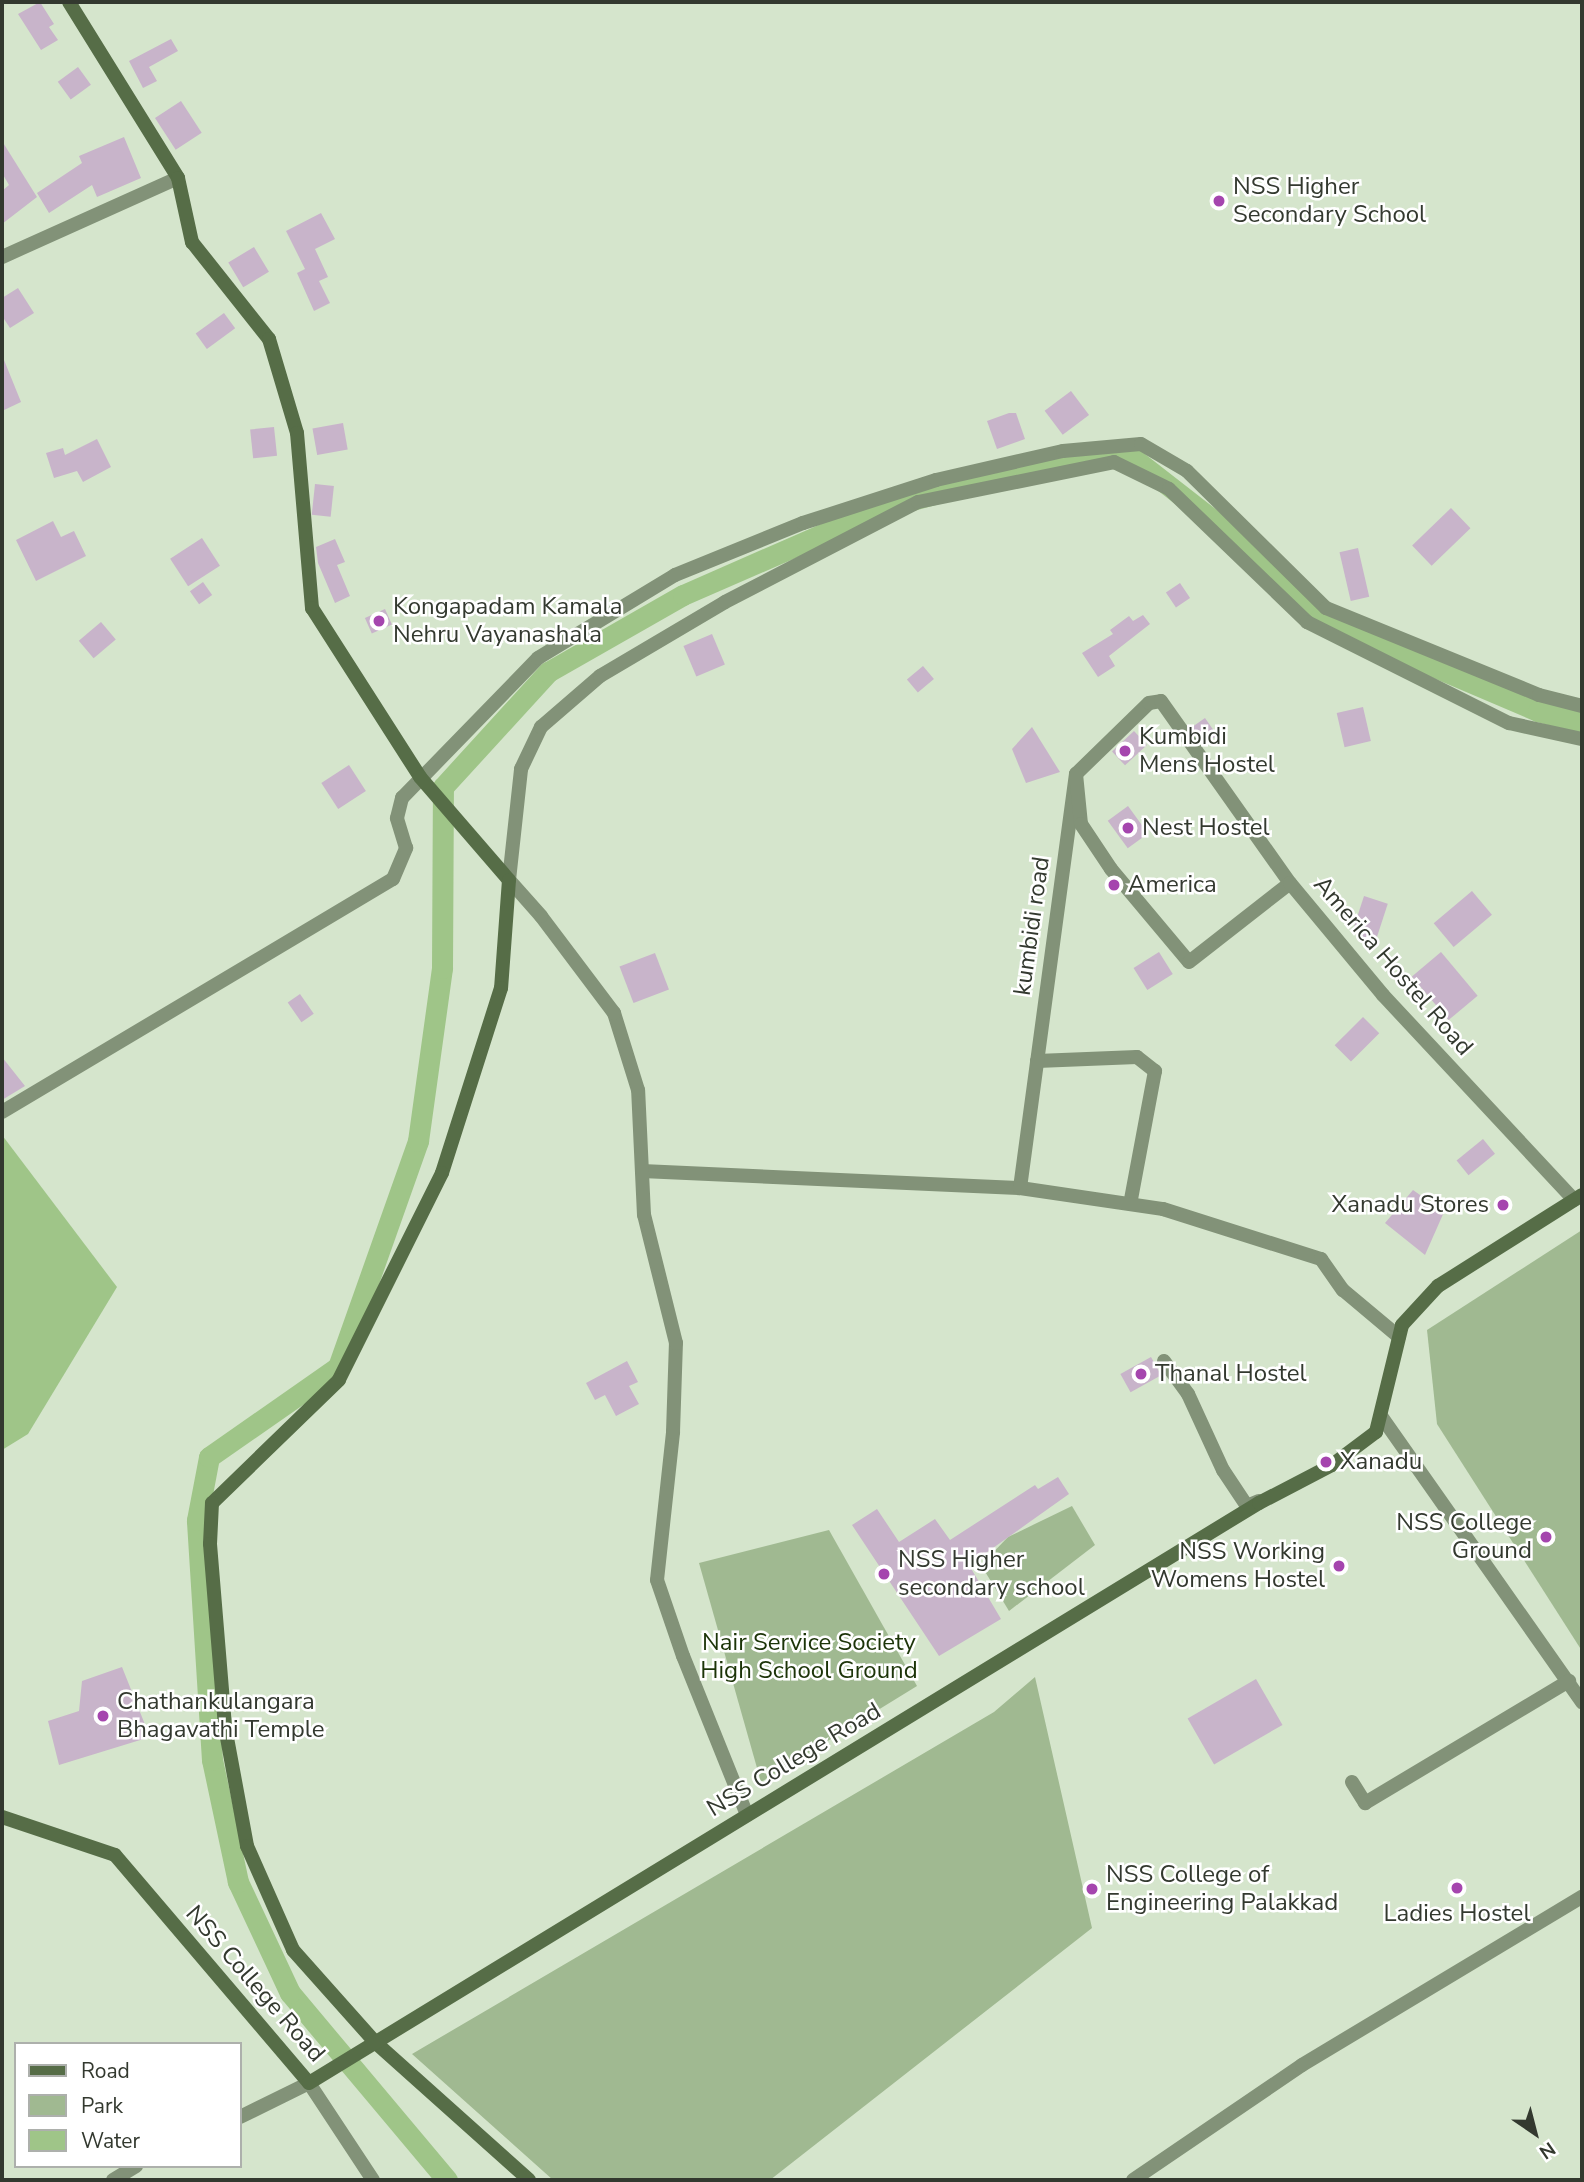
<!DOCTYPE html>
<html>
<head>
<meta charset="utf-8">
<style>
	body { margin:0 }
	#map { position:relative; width:1584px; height:2182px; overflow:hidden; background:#d5e5cc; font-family:"Nunito Sans",sans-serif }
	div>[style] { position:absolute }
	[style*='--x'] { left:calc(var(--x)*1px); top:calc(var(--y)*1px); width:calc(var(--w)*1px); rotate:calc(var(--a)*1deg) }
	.green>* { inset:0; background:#a0b991 }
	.water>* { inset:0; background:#9fc588 }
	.canal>* { height:21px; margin:-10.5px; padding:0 10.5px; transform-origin:10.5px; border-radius:10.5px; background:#9fc588 }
	.building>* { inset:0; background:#c8b4ca; transform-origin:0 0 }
	.street>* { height:14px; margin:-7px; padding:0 7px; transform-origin:7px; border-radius:7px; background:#829278 }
	.secondary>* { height:14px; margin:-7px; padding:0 7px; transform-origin:7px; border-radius:7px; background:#566d47 }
	.dots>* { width:19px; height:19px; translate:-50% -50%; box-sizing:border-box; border:4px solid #fff; border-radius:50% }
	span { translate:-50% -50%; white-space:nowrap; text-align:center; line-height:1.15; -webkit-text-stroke:5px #fff; paint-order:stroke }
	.poi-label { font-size:24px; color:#33392f }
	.left { translate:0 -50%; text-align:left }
	.right { translate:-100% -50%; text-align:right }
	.street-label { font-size:24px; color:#33392f }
	.park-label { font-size:24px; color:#1c3408 }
	.frame { position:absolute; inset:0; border:4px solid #33392f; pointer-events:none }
	.legend { position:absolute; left:14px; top:2042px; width:228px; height:126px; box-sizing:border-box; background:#fff; border:2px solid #adb0ac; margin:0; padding:9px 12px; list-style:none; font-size:21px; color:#33392f }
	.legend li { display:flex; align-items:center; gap:14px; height:35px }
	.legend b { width:35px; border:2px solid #adb0ac }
	.north { position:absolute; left:1500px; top:2098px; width:70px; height:70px; -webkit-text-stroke:5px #fff; paint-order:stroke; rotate:145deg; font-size:19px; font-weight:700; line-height:28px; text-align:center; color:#33392f }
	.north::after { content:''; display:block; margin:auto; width:24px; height:32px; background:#33392f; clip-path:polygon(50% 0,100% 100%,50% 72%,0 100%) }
</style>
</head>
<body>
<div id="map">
	<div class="green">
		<div style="clip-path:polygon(1582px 1230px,1582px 1651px,1437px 1424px,1427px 1330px)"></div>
		<div style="clip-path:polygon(1072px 1506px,1095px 1545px,1009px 1611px,981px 1565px,1008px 1537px)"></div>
		<div style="clip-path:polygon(829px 1530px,917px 1686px,761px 1782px,699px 1563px)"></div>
		<div style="clip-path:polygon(1035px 1677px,1092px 1928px,770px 2180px,553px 2180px,412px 2054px,994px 1712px)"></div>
	</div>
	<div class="water">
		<div style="clip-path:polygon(2px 1135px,117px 1287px,28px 1434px,2px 1450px)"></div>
	</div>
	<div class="canal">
		<div style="--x:447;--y:2180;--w:244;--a:-130"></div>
		<div style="--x:290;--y:1993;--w:123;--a:-115.1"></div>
		<div style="--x:238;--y:1882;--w:125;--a:-102"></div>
		<div style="--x:212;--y:1760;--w:240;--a:-93.6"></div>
		<div style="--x:197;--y:1520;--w:64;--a:-79.2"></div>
		<div style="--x:209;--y:1457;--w:157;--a:-34.9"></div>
		<div style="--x:338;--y:1367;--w:240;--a:-70.5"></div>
		<div style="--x:418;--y:1141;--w:175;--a:-82.1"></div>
		<div style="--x:442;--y:968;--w:181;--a:-89.7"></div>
		<div style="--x:443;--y:787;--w:156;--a:-47.6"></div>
		<div style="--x:548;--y:672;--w:155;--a:-29.7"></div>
		<div style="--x:683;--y:595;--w:217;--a:-23.6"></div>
		<div style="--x:882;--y:508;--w:197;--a:-15"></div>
		<div style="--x:1072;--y:457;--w:56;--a:-3.1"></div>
		<div style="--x:1128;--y:454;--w:150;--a:37.9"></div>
		<div style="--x:1246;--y:546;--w:103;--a:44.2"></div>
		<div style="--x:1320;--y:618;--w:237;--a:23.1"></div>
		<div style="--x:1538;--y:711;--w:46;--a:15.3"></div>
	</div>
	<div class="building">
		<div style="clip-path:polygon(40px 2px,54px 24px,49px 27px,58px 40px,41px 50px,18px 14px)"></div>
		<div style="clip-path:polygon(171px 39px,178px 51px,149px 67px,157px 81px,143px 88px,129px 61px)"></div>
		<div style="left:78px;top:67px;width:22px;height:25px;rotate:54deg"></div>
		<div style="left:181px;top:101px;width:38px;height:31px;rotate:57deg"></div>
		<div style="clip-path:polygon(124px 137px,141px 178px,97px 197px,92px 185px,49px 213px,37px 193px,82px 163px,79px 156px)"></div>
		<div style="clip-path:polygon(2px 141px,37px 197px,2px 224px,2px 191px,9px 185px,2px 173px)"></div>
		<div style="clip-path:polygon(321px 213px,335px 239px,315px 249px,328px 277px,319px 281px,330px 303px,314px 311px,297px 273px,305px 269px,286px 231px)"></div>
		<div style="left:254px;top:247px;width:29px;height:30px;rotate:59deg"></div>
		<div style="clip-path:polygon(18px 288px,34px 313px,10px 328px,2px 316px,2px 298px)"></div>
		<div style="left:224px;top:313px;width:19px;height:35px;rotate:54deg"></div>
		<div style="clip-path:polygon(2px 355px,21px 402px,2px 411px)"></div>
		<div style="left:1071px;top:391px;width:30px;height:33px;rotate:53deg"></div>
		<div style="clip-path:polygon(1009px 413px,1016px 413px,1025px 439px,997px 449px,987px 421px)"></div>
		<div style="left:343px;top:423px;width:27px;height:31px;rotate:80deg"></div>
		<div style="left:274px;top:427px;width:29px;height:24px;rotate:84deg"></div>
		<div style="clip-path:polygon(97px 439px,111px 467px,83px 482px,77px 471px,54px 478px,46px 453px,63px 448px,65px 455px)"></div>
		<div style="left:315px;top:484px;width:19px;height:31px;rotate:6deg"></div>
		<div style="left:1451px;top:508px;width:28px;height:54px;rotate:46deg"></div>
		<div style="clip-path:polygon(53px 521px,61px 537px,74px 531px,86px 556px,36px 581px,16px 540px)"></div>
		<div style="left:202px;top:538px;width:33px;height:38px;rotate:57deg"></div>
		<div style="clip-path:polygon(335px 539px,345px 562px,337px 565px,350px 596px,335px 603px,318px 563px,316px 547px)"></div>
		<div style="left:1358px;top:548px;width:50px;height:19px;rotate:77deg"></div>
		<div style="left:203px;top:582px;width:16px;height:16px;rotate:55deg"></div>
		<div style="left:1180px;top:583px;width:18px;height:17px;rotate:56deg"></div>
		<div style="left:385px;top:609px;width:17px;height:22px;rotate:66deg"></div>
		<div style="clip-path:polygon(1143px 615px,1150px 624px,1109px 656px,1115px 666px,1098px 677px,1082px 653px,1113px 634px,1110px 630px,1129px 616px,1133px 621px)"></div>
		<div style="left:101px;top:622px;width:23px;height:29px;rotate:50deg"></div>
		<div style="left:712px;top:634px;width:33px;height:31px;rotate:67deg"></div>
		<div style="left:923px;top:666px;width:17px;height:21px;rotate:50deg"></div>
		<div style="left:1363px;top:707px;width:35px;height:27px;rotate:77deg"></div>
		<div style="left:1205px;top:718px;width:21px;height:17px;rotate:55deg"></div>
		<div style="clip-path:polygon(1032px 727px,1060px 772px,1026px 783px,1012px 749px)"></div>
		<div style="left:1134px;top:731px;width:19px;height:30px;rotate:47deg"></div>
		<div style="left:349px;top:765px;width:31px;height:33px;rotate:57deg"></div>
		<div style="left:1128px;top:806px;width:34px;height:25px;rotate:54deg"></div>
		<div style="left:1472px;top:891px;width:31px;height:50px;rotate:50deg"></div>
		<div style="left:1364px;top:896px;width:25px;height:39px;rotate:18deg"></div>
		<div style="left:1159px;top:952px;width:26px;height:30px;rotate:58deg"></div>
		<div style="left:1441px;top:952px;width:57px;height:38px;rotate:50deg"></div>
		<div style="left:655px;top:953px;width:39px;height:38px;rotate:69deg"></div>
		<div style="left:300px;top:994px;width:24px;height:15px;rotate:55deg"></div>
		<div style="left:1363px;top:1017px;width:23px;height:40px;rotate:45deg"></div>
		<div style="clip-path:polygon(2px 1057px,25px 1086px,2px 1100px)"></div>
		<div style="left:1483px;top:1139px;width:19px;height:34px;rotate:51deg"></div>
		<div style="clip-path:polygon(1413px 1190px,1444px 1212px,1425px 1255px,1385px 1223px)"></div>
		<div style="left:1151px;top:1357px;width:21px;height:35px;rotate:61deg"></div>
		<div style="clip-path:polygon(627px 1361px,638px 1382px,629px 1386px,639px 1404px,616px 1416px,605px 1395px,595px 1400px,586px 1383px)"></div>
		<div style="clip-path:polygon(1058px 1477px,1069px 1494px,969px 1565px,1001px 1619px,939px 1656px,852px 1525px,877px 1509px,899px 1542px,935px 1519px,950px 1540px,1035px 1485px,1038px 1489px)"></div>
		<div style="clip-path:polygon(122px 1667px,150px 1737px,59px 1765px,48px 1721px,79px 1711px,82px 1681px)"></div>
		<div style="left:1256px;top:1679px;width:53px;height:79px;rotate:60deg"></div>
	</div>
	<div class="street">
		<div style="--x:2;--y:257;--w:193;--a:-24.2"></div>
		<div style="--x:1076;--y:774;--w:102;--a:-44.2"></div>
		<div style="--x:1149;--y:703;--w:12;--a:-9"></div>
		<div style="--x:1161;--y:701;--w:223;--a:54.7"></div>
		<div style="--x:1037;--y:1061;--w:100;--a:-2.3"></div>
		<div style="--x:1137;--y:1057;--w:23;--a:38"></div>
		<div style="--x:1155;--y:1071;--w:135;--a:100.6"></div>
		<div style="--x:2;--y:1112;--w:455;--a:-30.8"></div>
		<div style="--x:393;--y:879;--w:34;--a:-67"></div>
		<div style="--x:406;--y:848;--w:31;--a:-107"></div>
		<div style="--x:397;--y:818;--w:21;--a:-76"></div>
		<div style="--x:402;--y:798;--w:195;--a:-45.8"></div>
		<div style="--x:538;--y:658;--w:160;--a:-31.2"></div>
		<div style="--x:675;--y:575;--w:138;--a:-22.1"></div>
		<div style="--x:803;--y:523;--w:140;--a:-17.9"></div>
		<div style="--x:936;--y:480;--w:130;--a:-12.9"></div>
		<div style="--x:1063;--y:451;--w:78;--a:-5.1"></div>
		<div style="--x:1141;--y:444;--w:53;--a:30.4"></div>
		<div style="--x:1187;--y:471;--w:195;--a:44.6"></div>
		<div style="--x:1326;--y:608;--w:230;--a:22.2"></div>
		<div style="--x:1539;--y:695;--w:44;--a:14.3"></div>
		<div style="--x:642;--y:1171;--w:378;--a:2.6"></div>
		<div style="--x:1020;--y:1188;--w:145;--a:8.4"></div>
		<div style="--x:1163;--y:1209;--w:166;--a:17.6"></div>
		<div style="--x:1321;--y:1259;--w:38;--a:55"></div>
		<div style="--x:1343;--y:1290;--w:73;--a:40"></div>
		<div style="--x:1020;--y:1188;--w:418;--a:-82.3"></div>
		<div style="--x:1076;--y:774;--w:50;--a:84.3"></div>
		<div style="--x:1081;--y:824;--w:54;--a:56.3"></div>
		<div style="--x:1111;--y:869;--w:121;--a:50"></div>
		<div style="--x:1189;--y:962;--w:128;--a:-38"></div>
		<div style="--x:1290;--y:883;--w:146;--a:50.3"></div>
		<div style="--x:1383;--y:995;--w:280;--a:47"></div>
		<div style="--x:1164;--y:1361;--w:41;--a:54"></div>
		<div style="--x:1188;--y:1394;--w:84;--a:65.3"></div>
		<div style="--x:1223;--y:1470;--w:43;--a:56.3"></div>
		<div style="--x:1247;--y:1506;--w:13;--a:-23"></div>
		<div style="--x:1381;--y:1416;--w:350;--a:54.9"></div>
		<div style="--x:1352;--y:1782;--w:25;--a:58"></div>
		<div style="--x:1365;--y:1803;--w:238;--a:-30.9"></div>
		<div style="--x:747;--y:1815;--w:171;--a:-111.9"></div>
		<div style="--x:683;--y:1656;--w:80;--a:-108.9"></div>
		<div style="--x:657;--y:1580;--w:149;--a:-83.8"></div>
		<div style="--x:673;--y:1432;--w:89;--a:-88.1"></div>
		<div style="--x:676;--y:1343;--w:132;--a:-104"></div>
		<div style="--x:644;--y:1215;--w:125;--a:-92.7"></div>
		<div style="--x:638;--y:1090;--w:81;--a:-107.3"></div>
		<div style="--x:614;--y:1013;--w:121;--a:-127"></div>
		<div style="--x:541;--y:916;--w:48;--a:-131.6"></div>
		<div style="--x:509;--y:880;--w:112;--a:-83.8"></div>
		<div style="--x:521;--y:769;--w:47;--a:-64.5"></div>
		<div style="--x:541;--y:727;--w:78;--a:-40.8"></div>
		<div style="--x:600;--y:676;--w:145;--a:-30.6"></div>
		<div style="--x:725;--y:602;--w:217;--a:-27.4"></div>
		<div style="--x:918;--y:502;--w:200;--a:-11.5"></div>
		<div style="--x:1114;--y:462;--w:61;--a:26.1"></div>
		<div style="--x:1169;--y:489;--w:192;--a:43.9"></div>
		<div style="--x:1307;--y:622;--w:226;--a:26.6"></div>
		<div style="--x:1509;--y:723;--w:75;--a:12.4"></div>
		<div style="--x:240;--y:2117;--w:77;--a:-26.2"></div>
		<div style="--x:309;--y:2083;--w:116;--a:56.6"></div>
		<div style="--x:113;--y:2180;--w:27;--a:-31"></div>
		<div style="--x:1133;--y:2180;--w:204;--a:-34.2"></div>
		<div style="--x:1302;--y:2065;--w:327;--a:-31"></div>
	</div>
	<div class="secondary">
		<div style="--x:69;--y:2;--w:207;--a:58.2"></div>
		<div style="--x:178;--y:178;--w:66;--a:77.7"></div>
		<div style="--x:192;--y:242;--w:124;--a:51.6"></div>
		<div style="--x:269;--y:339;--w:98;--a:73.4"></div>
		<div style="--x:297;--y:433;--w:176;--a:85.1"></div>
		<div style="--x:312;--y:608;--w:201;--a:57.4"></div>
		<div style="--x:420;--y:777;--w:136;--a:49.2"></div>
		<div style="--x:509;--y:880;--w:108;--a:94.2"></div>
		<div style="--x:501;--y:988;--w:194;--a:107.7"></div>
		<div style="--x:442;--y:1173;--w:231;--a:116.5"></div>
		<div style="--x:339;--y:1380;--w:177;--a:135.9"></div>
		<div style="--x:212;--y:1503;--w:41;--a:92.8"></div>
		<div style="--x:210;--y:1544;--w:184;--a:85.3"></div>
		<div style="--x:225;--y:1727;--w:121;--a:79.5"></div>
		<div style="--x:247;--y:1846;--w:114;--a:66.1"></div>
		<div style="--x:293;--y:1950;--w:125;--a:48.3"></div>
		<div style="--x:376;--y:2043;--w:205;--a:41.8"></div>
		<div style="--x:2;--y:1817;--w:119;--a:18.6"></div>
		<div style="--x:115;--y:1855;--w:299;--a:49.6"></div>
		<div style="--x:309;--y:2083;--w:1113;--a:-31.41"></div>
		<div style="--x:1259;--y:1503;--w:82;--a:-27.5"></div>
		<div style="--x:1332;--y:1465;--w:55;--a:-36.9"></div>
		<div style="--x:1376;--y:1432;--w:110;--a:-76.3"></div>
		<div style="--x:1402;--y:1325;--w:53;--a:-47.3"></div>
		<div style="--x:1438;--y:1286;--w:170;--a:-32.3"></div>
	</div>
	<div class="dots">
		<div style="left:1219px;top:201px;background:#a545ae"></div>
		<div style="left:379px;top:621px;background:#a545ae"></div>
		<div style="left:1125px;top:751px;background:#a545ae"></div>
		<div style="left:1128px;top:828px;background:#a545ae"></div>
		<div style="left:1114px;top:885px;background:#a545ae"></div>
		<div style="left:1503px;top:1205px;background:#a545ae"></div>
		<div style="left:1141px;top:1374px;background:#a545ae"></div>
		<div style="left:1326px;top:1462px;background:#a545ae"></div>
		<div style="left:1546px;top:1537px;background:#a545ae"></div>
		<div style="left:1339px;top:1566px;background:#a545ae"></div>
		<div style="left:884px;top:1574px;background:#a545ae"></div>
		<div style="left:103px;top:1716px;background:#a545ae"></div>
		<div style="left:1457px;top:1888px;background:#a545ae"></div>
		<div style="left:1092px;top:1889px;background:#a545ae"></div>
	</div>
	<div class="poi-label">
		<span class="left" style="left:1233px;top:201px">NSS Higher<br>Secondary School</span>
		<span class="left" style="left:393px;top:621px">Kongapadam Kamala<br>Nehru Vayanashala</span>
		<span class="left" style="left:1139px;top:751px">Kumbidi<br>Mens Hostel</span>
		<span class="left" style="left:1142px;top:828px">Nest Hostel</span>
		<span class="left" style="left:1128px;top:885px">America</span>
		<span class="right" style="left:1489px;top:1205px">Xanadu Stores</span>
		<span class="left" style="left:1155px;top:1374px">Thanal Hostel</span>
		<span class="left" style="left:1340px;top:1462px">Xanadu</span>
		<span class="right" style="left:1532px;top:1537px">NSS College<br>Ground</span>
		<span class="right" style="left:1325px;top:1566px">NSS Working<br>Womens Hostel</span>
		<span class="left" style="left:898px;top:1574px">NSS Higher<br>secondary school</span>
		<span class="left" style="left:117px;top:1716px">Chathankulangara<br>Bhagavathi Temple</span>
		<span class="left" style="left:1106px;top:1889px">NSS College of<br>Engineering Palakkad</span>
		<span style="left:1457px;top:1914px">Ladies Hostel</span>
	</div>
	<div class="street-label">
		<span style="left:1032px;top:926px;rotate:-82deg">kumbidi road</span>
		<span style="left:1393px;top:966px;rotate:49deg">America Hostel Road</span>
		<span style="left:794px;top:1760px;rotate:-31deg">NSS College Road</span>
		<span style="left:255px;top:1984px;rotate:49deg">NSS College Road</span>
	</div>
	<div class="park-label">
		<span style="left:809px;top:1657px">Nair Service Society<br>High School Ground</span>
	</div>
	<div class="frame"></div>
	<ul class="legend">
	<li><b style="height:9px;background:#566d47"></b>Road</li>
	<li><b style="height:19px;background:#a0b991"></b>Park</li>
	<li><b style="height:19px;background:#9fc588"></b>Water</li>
	</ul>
	<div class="north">N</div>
</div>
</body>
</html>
